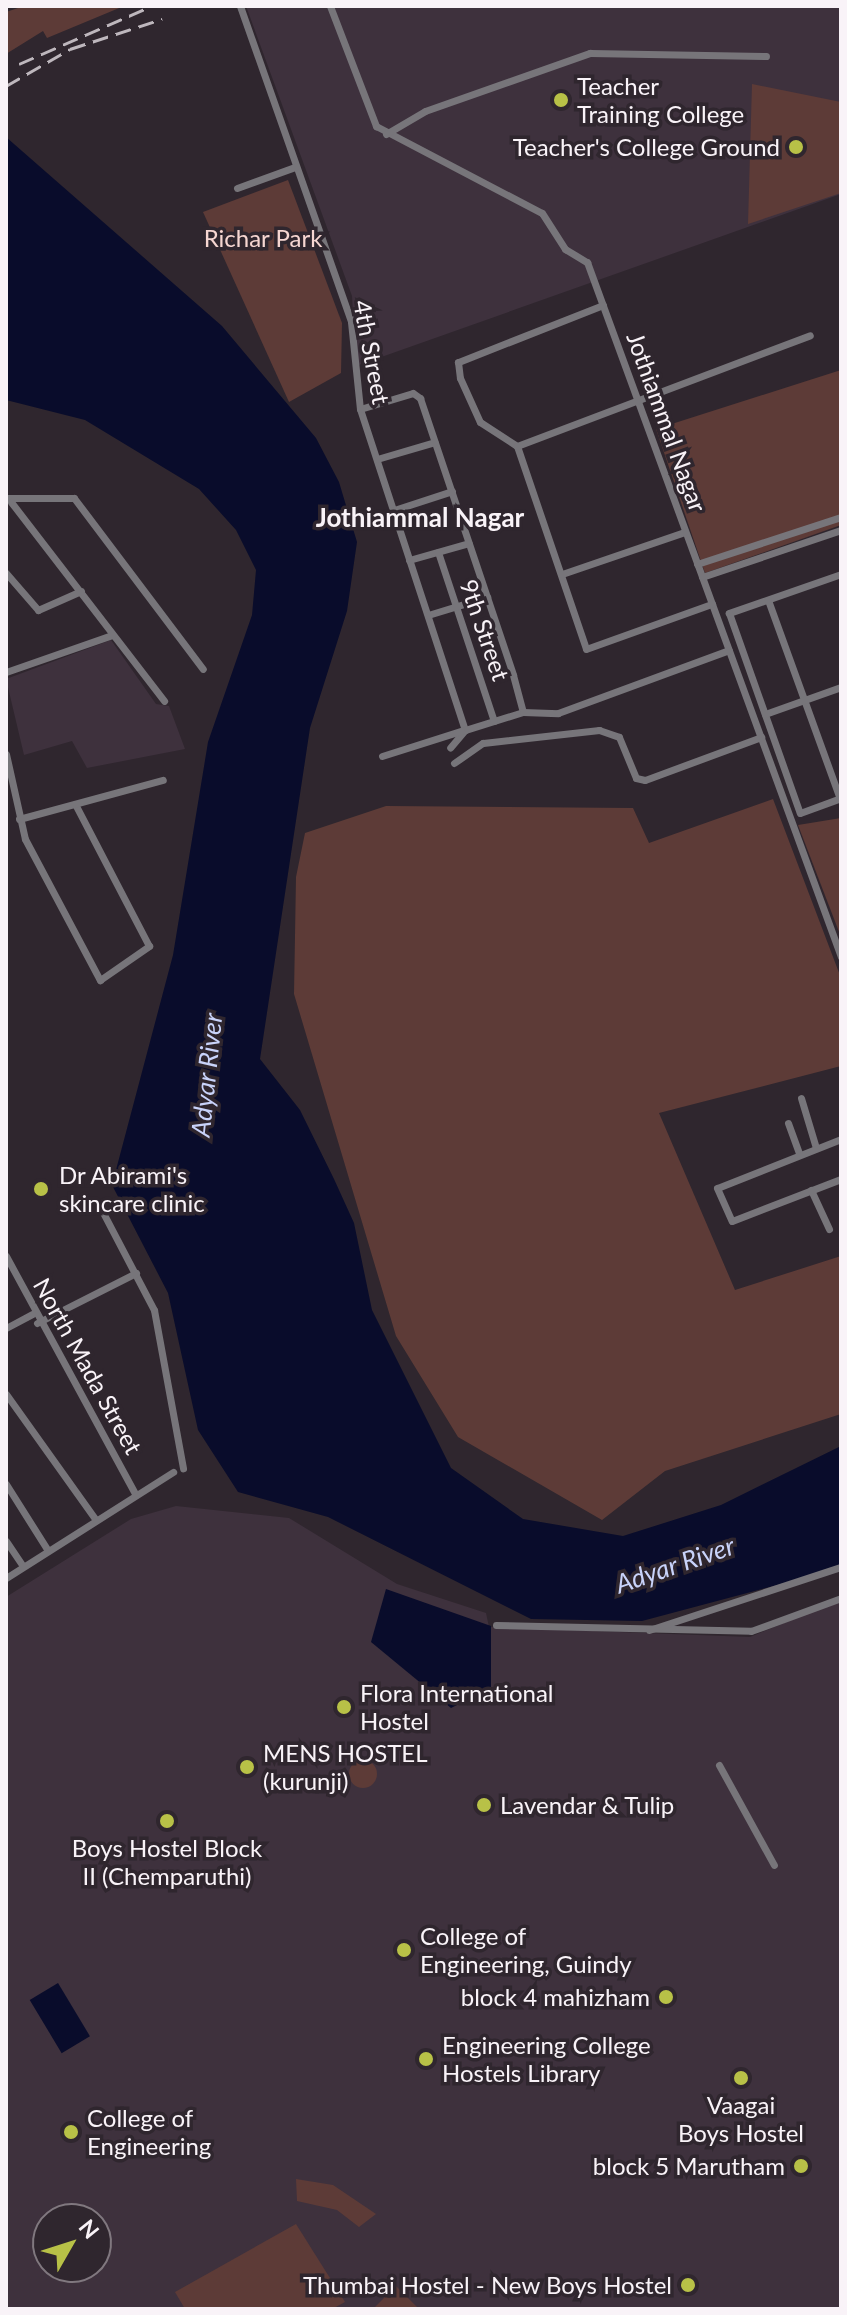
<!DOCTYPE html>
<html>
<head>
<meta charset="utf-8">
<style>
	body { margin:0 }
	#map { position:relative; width:847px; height:2315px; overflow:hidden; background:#2f262e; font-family:Lato,sans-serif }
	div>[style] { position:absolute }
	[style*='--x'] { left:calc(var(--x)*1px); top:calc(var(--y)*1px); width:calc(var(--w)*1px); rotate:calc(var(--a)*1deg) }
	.built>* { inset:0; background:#3e313d }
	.green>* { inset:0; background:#5d3b37 }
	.round { border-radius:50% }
	.water>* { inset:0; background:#090c2b; transform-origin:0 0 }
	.minor>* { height:7px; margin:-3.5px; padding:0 3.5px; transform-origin:3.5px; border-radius:3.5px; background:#77757a }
	.rail>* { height:3px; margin-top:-1.5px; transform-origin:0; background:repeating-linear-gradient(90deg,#beb7bd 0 16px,transparent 0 24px) }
	.dots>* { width:22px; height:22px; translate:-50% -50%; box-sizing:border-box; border:4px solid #2f262e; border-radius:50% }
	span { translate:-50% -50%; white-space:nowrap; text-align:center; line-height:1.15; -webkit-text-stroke:7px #2f262e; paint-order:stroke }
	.poi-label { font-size:24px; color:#f9f3f8 }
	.left { translate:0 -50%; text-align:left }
	.right { translate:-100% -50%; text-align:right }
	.park-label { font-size:24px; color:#f6d6d1 }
	.street-label { font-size:24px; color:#f9f3f8 }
	.neighbourhood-label { font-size:26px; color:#f9f3f8; font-weight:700 }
	.water-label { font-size:26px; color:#c9d3fa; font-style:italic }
	.frame { position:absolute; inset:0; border:8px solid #f9f3f8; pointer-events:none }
	.north { position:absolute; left:32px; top:2203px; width:80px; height:80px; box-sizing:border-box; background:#2f262e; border:2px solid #80787f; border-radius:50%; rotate:51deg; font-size:22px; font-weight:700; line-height:32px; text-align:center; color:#f9f3f8 }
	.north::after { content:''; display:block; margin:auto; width:28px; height:36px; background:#b8c147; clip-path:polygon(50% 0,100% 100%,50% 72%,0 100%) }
</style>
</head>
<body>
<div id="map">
	<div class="built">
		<div style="clip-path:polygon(246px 6px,841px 6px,841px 194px,356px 366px,352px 296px)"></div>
		<div style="clip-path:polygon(111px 640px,156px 704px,169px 706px,185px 749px,87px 768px,72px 741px,24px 755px,6px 679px)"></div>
		<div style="clip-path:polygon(evenodd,176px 1506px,289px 1518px,397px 1584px,486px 1613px,489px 1627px,750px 1637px,841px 1600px,841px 2309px,6px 2309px,6px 1597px,131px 1519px,176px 1506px,48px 2219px,96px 2219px,96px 2267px,48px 2267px,48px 2219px)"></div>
	</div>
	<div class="green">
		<div style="clip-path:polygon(24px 6px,124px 6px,47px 38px,43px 31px,6px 54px,6px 12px)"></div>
		<div style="clip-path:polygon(752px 84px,841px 102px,841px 193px,748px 224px)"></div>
		<div style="clip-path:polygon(288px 180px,342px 323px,341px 373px,289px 402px,203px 212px)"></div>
		<div style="clip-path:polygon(841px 370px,841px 525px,705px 573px,656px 429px)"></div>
		<div style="clip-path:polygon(773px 799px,841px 978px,841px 1066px,659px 1113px,735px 1290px,841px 1256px,841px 1414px,665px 1471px,602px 1520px,458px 1437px,396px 1336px,294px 994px,296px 877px,305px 833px,386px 806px,633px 808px,649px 843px)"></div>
		<div style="clip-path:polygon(841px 818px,841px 937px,798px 825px)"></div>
		<div class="round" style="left:349px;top:1760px;width:28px;height:28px"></div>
		<div style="clip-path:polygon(296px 2179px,333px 2185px,376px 2214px,359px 2227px,337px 2210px,297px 2201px)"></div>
		<div style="clip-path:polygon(296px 2224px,345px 2302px,332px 2309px,185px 2309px,175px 2292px)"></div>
		<div style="clip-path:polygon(396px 2286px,419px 2309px,373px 2309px)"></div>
	</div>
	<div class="water">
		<div style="clip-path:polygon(6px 137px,222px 326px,316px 438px,339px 482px,357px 542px,347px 611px,310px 728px,260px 1059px,300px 1110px,334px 1179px,354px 1223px,372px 1310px,451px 1468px,523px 1519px,623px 1536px,721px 1505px,841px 1446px,841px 1568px,642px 1621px,531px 1619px,328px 1517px,238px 1492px,198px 1430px,168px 1293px,112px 1185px,173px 955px,208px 742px,252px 615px,256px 570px,236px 530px,199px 489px,85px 420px,6px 400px)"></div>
		<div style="clip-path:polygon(386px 1589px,491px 1626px,491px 1688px,451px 1708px,371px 1642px)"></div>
		<div style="left:58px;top:1983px;width:62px;height:33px;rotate:59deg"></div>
	</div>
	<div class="minor">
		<div style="--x:240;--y:6;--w:335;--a:70.6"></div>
		<div style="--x:351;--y:322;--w:87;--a:84.1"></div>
		<div style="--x:360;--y:409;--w:338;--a:71.9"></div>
		<div style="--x:465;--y:730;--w:23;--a:130"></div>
		<div style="--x:330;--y:6;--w:129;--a:69"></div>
		<div style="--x:376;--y:126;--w:187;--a:27.7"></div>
		<div style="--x:542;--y:213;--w:43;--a:57.4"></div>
		<div style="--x:565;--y:249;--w:26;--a:31"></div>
		<div style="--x:587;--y:262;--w:740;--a:69.92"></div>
		<div style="--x:386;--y:134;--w:45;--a:-30.5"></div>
		<div style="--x:425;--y:111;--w:175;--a:-19.4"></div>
		<div style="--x:590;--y:53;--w:176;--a:1"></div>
		<div style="--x:237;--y:188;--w:62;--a:-19.9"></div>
		<div style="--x:603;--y:305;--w:156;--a:158.5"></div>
		<div style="--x:458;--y:362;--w:16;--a:83"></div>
		<div style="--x:460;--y:378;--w:48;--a:65.6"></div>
		<div style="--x:480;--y:422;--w:44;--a:33"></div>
		<div style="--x:517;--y:446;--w:214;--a:71.2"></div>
		<div style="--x:586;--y:649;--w:134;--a:-19.7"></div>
		<div style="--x:360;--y:409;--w:55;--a:-16.8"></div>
		<div style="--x:413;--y:393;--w:9;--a:36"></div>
		<div style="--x:420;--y:398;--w:292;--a:71.4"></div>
		<div style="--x:513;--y:675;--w:38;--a:75"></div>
		<div style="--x:523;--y:712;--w:61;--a:162.8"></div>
		<div style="--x:517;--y:446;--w:313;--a:-20.7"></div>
		<div style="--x:377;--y:459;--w:60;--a:-16.3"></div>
		<div style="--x:6;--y:498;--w:68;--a:0"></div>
		<div style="--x:74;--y:498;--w:214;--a:53"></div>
		<div style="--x:11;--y:502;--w:251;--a:52.4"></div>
		<div style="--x:394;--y:510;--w:61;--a:-18.1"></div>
		<div style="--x:438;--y:552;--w:178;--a:71.7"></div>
		<div style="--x:409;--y:560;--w:62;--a:-15.8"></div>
		<div style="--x:697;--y:564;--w:151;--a:-18.1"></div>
		<div style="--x:6;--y:573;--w:49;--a:49.1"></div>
		<div style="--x:38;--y:610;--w:47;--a:-23.8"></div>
		<div style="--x:562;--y:574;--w:130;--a:-18.9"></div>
		<div style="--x:841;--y:574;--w:119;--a:160.8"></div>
		<div style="--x:729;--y:613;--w:212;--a:70.5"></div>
		<div style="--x:800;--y:813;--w:44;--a:-20.1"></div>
		<div style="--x:702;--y:577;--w:147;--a:-18.7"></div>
		<div style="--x:768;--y:600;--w:212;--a:70.1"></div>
		<div style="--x:428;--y:615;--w:62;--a:-17"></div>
		<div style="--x:6;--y:672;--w:112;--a:-19.2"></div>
		<div style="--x:523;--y:712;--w:35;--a:2"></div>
		<div style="--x:558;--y:713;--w:182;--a:-20.2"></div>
		<div style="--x:765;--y:714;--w:81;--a:-19.6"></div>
		<div style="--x:6;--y:754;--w:87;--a:77.4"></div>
		<div style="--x:25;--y:839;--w:160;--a:62"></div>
		<div style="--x:100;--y:980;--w:60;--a:-34.8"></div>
		<div style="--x:149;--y:946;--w:160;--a:-117.5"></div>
		<div style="--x:382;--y:756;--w:83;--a:-17.6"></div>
		<div style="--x:454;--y:763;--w:35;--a:-35"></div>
		<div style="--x:483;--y:743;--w:117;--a:-6.4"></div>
		<div style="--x:599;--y:730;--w:21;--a:19"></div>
		<div style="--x:619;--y:737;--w:44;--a:67.5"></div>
		<div style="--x:636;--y:778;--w:9;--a:13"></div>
		<div style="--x:645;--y:780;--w:124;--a:-20.3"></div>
		<div style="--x:19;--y:819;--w:149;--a:-15.2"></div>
		<div style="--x:801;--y:1098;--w:52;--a:73.3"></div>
		<div style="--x:788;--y:1123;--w:32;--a:70"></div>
		<div style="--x:841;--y:1139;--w:133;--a:158.4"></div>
		<div style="--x:717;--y:1188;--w:36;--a:66"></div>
		<div style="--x:732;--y:1221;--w:117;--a:-21.1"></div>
		<div style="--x:811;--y:1190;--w:43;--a:65.2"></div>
		<div style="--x:98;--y:1203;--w:121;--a:62.4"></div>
		<div style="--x:154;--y:1310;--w:161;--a:79.6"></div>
		<div style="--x:6;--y:1256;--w:272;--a:61.5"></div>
		<div style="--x:37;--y:1323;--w:111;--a:-26.8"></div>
		<div style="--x:6;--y:1328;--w:30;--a:-28"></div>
		<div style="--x:6;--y:1394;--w:153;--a:54.5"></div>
		<div style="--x:6;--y:1484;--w:77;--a:57.8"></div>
		<div style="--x:6;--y:1541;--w:30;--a:56"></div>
		<div style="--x:6;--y:1578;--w:198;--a:-32.4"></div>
		<div style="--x:496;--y:1625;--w:255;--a:1.3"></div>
		<div style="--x:751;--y:1631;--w:96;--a:-20.1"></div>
		<div style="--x:649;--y:1630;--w:202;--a:-18.2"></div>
		<div style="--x:719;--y:1765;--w:114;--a:61.2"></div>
	</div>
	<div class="rail">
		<div style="--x:19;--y:64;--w:145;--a:-23.6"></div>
		<div style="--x:6;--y:86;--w:74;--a:-30"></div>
		<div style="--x:70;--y:49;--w:97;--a:-18.1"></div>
	</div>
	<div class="dots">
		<div style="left:561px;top:100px;background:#b8c147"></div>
		<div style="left:796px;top:147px;background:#b8c147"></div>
		<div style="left:41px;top:1189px;background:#b8c147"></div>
		<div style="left:344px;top:1707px;background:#b8c147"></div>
		<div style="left:247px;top:1767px;background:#b8c147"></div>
		<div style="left:484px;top:1805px;background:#b8c147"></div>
		<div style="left:167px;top:1821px;background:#b8c147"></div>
		<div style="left:404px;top:1950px;background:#b8c147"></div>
		<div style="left:666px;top:1997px;background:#b8c147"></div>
		<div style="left:426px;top:2059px;background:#b8c147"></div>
		<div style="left:741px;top:2078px;background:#b8c147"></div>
		<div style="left:71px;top:2132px;background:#b8c147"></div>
		<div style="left:801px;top:2166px;background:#b8c147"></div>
		<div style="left:688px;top:2285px;background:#b8c147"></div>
	</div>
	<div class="poi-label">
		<span class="left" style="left:577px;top:100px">Teacher<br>Training College</span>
		<span class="right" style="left:780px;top:147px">Teacher's College Ground</span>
		<span class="left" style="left:59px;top:1189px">Dr Abirami's<br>skincare clinic</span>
		<span class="left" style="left:360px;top:1707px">Flora International<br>Hostel</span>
		<span class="left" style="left:263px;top:1767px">MENS HOSTEL<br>(kurunji)</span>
		<span class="left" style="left:500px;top:1805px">Lavendar &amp; Tulip</span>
		<span style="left:167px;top:1862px">Boys Hostel Block<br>II (Chemparuthi)</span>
		<span class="left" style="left:420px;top:1950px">College of<br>Engineering, Guindy</span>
		<span class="right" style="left:650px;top:1997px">block 4 mahizham</span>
		<span class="left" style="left:442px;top:2059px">Engineering College<br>Hostels Library</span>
		<span style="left:741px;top:2119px">Vaagai<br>Boys Hostel</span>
		<span class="left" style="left:87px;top:2132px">College of<br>Engineering</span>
		<span class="right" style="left:785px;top:2166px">block 5 Marutham</span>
		<span class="right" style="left:672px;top:2285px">Thumbai Hostel - New Boys Hostel</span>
	</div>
	<div class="park-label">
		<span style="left:263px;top:238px">Richar Park</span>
	</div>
	<div class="street-label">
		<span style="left:372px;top:352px;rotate:79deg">4th Street</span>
		<span style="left:667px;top:422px;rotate:70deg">Jothiammal Nagar</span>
		<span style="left:485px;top:630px;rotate:71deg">9th Street</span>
		<span style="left:88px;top:1366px;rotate:61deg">North Mada Street</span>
	</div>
	<div class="neighbourhood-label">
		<span style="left:420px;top:518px">Jothiammal Nagar</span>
	</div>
	<div class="water-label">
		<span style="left:207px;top:1075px;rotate:-84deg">Adyar River</span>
		<span style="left:675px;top:1565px;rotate:-19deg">Adyar River</span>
	</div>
	<div class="frame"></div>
	<div class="north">N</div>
</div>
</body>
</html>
